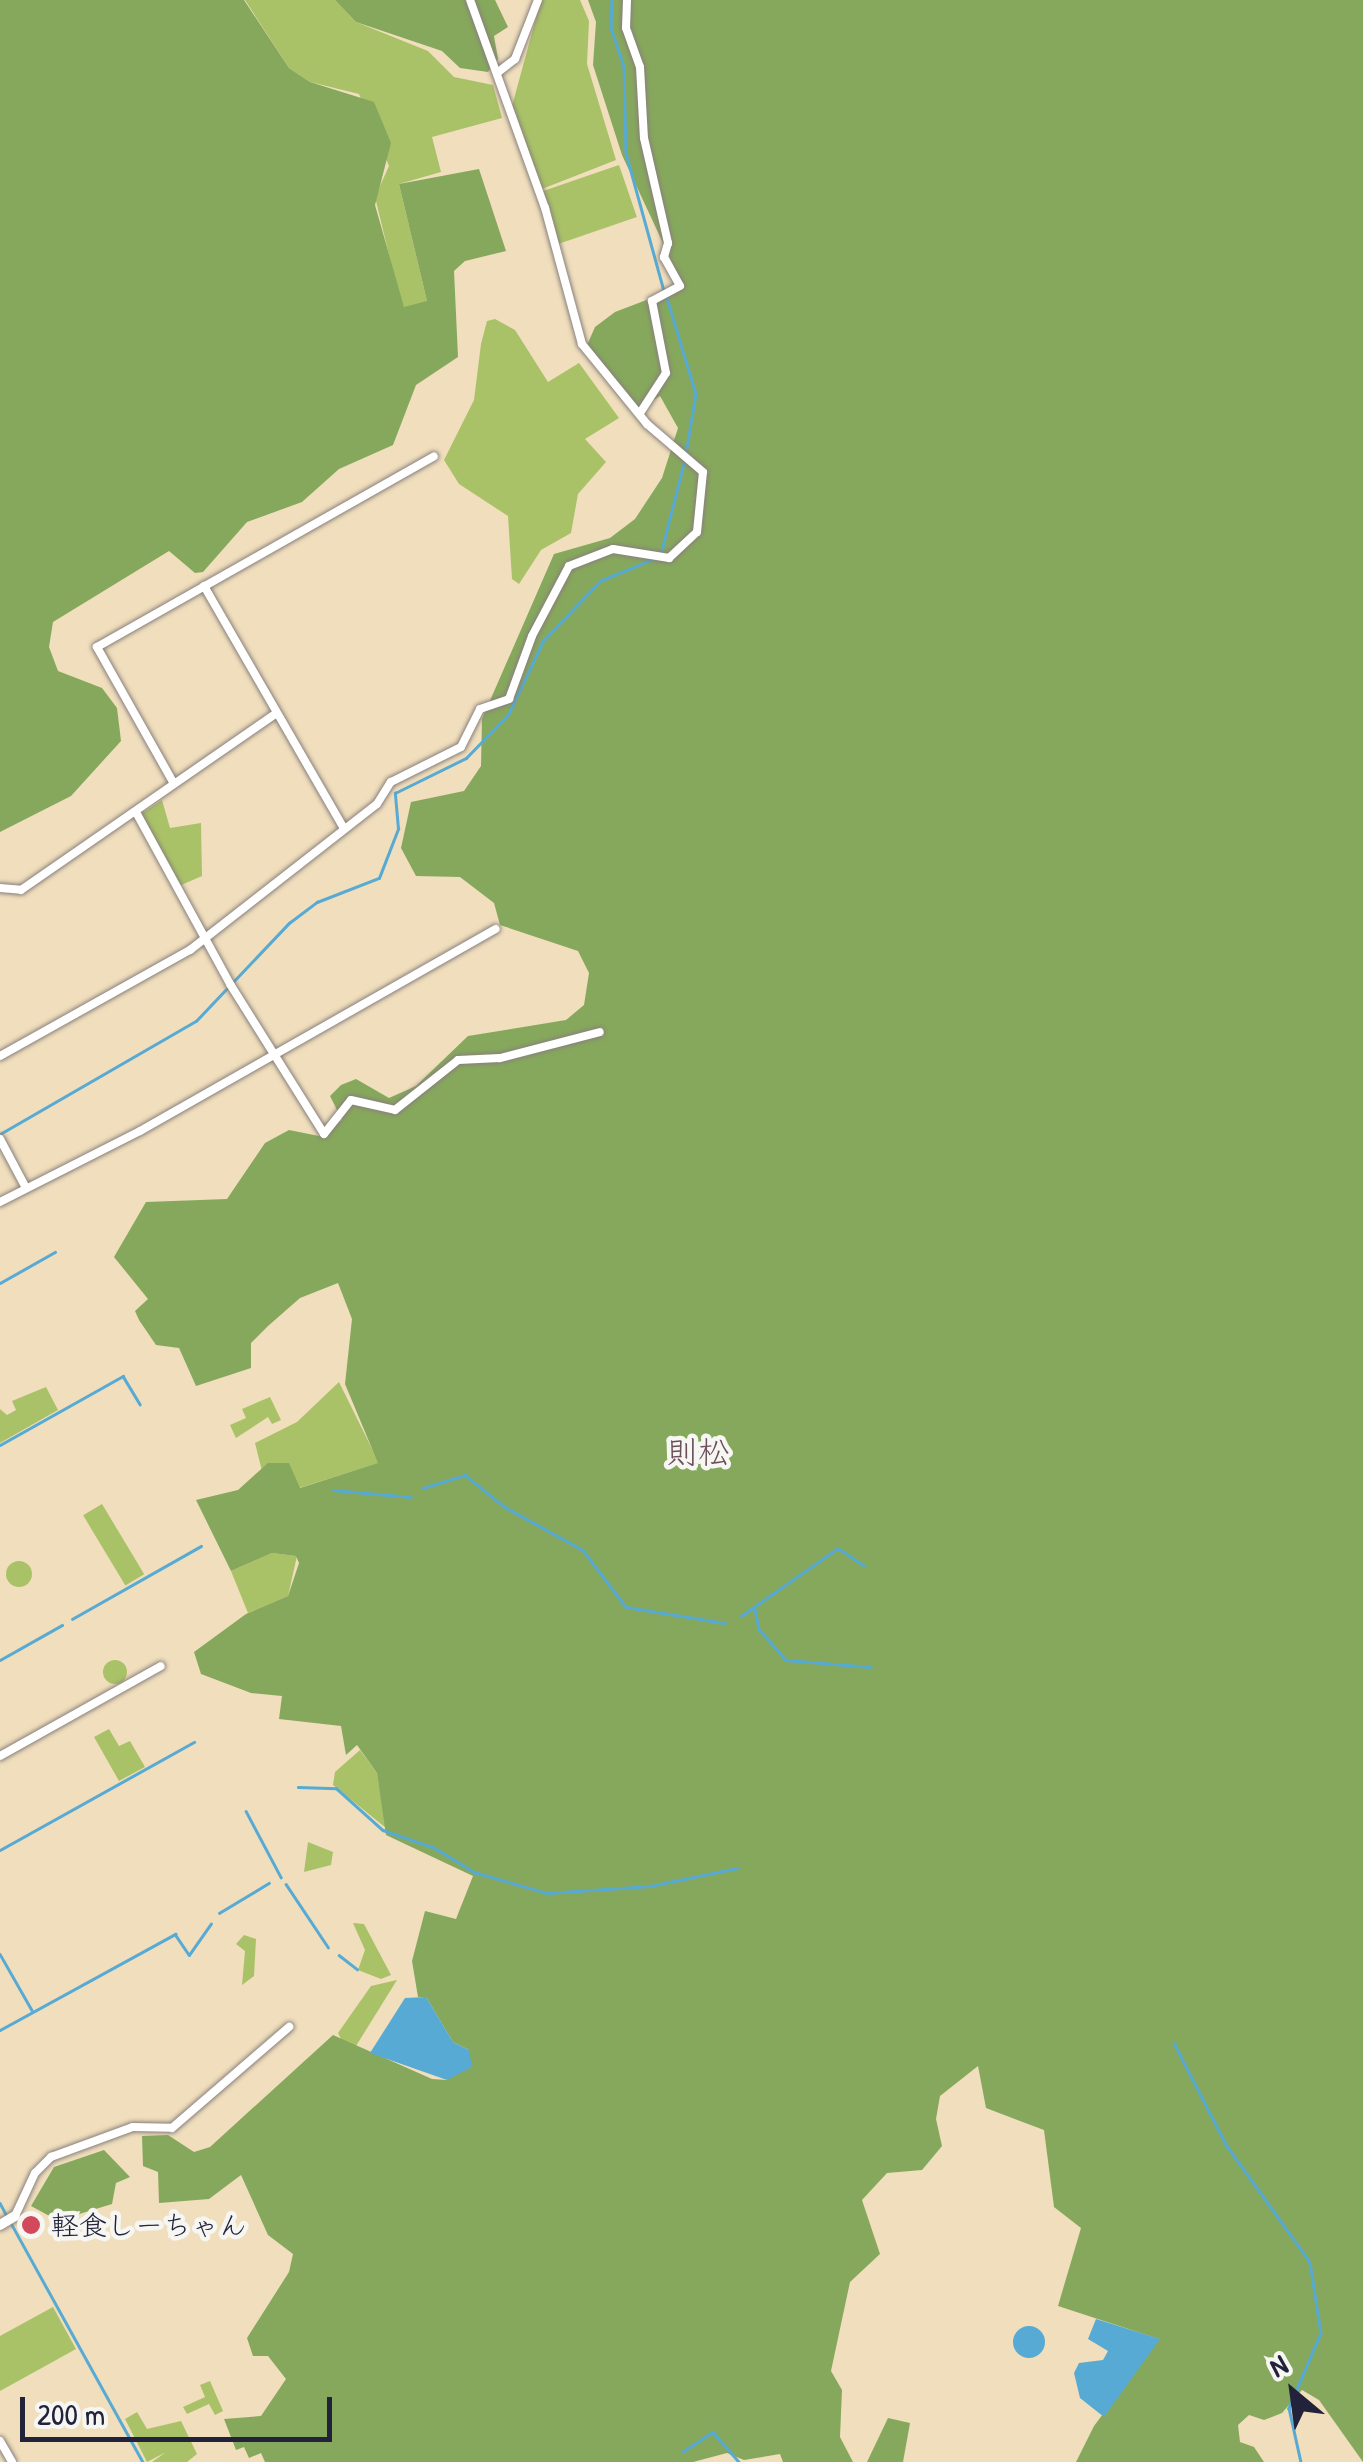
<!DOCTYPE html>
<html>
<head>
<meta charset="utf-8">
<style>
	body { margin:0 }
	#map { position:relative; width:1363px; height:2462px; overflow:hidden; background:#f0debd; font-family:"Patrick Hand","Klee One",sans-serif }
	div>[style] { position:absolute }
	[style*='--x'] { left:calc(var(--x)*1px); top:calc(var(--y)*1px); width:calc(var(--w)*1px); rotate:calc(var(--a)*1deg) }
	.green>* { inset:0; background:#a9c267; transform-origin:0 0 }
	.round { border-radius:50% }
	.forest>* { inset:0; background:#86a85c }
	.water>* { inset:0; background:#57aad3 }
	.stream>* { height:2.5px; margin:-1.25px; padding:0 1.25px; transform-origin:1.25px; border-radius:1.25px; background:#57aad3 }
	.roads { filter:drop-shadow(0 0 2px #89807c) drop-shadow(0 0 2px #89807c) }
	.minor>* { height:8px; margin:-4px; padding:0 4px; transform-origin:4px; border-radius:4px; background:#fff }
	.tertiary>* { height:10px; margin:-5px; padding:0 5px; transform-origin:5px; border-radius:5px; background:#fff }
	.dots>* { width:28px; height:28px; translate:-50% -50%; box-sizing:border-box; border:5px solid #f6f6f2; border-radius:50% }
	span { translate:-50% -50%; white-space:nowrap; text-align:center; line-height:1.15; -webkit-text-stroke:9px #f6f6f2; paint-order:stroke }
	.poi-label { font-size:28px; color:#22223b }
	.left { translate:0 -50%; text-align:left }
	.quarter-label { font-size:32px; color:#6a4e59 }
	.north { position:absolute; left:1243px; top:2342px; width:100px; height:100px; -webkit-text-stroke:8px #f6f6f2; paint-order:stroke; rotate:331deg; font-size:28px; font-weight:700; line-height:40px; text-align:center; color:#22223b }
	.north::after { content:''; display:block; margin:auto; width:35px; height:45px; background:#22223b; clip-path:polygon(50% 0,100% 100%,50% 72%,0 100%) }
	.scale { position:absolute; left:20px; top:2397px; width:312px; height:45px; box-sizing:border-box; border:5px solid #22223b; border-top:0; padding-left:12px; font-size:30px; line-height:35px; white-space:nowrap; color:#22223b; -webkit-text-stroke:8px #f6f6f2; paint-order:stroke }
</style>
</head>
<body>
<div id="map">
	<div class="green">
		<div style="clip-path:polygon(245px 0,335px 0,356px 22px,428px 51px,454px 77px,493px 85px,502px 118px,432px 137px,441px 172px,399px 184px,427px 301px,420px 306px,404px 307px,400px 300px,375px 197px,389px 166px,359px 94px,310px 82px,289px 68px)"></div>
		<div style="clip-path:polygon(541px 0,580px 0,589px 21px,587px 64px,616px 160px,542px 189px,512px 106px)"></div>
		<div style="left:619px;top:165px;width:55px;height:84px;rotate:71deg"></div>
		<div style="clip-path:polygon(495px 319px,515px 330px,548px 382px,579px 363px,619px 418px,585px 439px,606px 462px,578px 494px,571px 533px,541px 550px,519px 584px,512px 579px,508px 516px,459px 484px,444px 460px,474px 400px,481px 344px,487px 321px)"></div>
		<div style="clip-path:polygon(162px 800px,170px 828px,201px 823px,202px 876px,179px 886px,141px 814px)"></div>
		<div style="clip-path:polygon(339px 1382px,379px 1463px,299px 1488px,262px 1471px,255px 1443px,297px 1422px)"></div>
		<div style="clip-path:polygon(46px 1387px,58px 1410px,0 1443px,0 1409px,7px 1415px,16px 1410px,12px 1401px)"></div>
		<div style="clip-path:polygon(270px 1397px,281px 1420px,272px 1424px,268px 1417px,236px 1438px,230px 1425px,246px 1418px,242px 1409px)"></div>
		<div style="left:102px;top:1504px;width:82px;height:22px;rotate:59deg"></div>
		<div style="clip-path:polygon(272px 1553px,297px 1556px,288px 1596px,248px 1613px,231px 1571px)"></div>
		<div class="round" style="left:6px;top:1561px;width:26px;height:26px"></div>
		<div class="round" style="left:103px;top:1660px;width:24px;height:24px"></div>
		<div style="clip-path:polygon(109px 1729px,119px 1746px,130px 1741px,145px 1767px,119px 1781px,94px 1737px)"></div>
		<div style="clip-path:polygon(360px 1750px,377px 1773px,386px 1828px,333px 1785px,335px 1772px)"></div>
		<div style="clip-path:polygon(308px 1842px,333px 1852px,331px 1865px,304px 1872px)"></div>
		<div style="clip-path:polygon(353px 1923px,364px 1924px,391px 1975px,381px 1979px,358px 1970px,365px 1950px)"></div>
		<div style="clip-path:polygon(244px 1935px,256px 1939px,254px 1976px,242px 1985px,245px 1951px,236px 1944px)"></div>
		<div style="clip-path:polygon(397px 1980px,356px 2046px,341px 2039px,338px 2033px,371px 1986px)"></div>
		<div style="clip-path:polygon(53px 2307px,76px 2349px,0 2391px,0 2336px)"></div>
		<div style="clip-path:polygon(210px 2381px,223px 2411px,215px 2415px,209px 2404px,187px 2414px,183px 2407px,205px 2397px,200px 2385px)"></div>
		<div style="clip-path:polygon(137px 2412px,147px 2429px,181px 2421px,197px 2454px,187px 2462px,152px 2462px,166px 2452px,147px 2462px,125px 2419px)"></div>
	</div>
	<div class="forest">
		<div style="clip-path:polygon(0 0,244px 0,289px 68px,310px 82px,374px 102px,391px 143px,375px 205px,404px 307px,427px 301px,399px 184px,479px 169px,506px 251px,465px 261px,454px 271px,458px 357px,416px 385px,393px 445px,339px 469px,302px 502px,247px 522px,203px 572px,195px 573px,169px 551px,53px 622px,49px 647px,58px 671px,102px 688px,117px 708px,121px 741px,71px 796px,0 832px)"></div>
		<div style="clip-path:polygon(335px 0,495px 0,508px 27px,494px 36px,498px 59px,488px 72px,460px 68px,442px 51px,356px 22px)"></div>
		<div style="clip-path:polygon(588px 0,1363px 0,1363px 2462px,1319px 2400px,1302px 2390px,1282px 2413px,1264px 2420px,1249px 2415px,1238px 2425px,1240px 2442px,1254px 2447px,1264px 2462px,1076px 2462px,1094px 2426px,1159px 2339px,1058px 2306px,1081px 2228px,1054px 2207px,1044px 2130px,986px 2108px,978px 2066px,940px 2096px,936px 2119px,942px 2146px,922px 2170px,887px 2173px,862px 2200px,880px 2254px,850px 2282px,831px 2371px,842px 2390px,840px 2437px,853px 2462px,783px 2462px,780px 2454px,744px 2460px,727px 2453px,693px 2462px,265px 2462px,261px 2453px,249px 2458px,244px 2447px,236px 2450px,224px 2419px,261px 2416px,286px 2379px,268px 2356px,253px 2356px,247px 2338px,289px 2272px,293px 2254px,268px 2235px,241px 2175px,209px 2199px,159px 2203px,158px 2172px,143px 2166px,142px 2136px,168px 2135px,194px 2152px,210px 2147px,333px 2035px,432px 2079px,447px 2080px,469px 2050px,453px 2042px,426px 1997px,418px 1997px,412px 1961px,425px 1911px,456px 1919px,473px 1876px,386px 1835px,377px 1773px,357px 1745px,346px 1755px,341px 1726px,279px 1719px,282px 1696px,251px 1693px,201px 1674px,194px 1652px,246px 1614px,288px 1596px,299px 1563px,296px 1556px,272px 1553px,231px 1571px,196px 1500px,238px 1490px,268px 1463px,289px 1463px,300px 1488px,378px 1463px,345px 1384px,352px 1319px,338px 1283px,300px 1298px,268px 1326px,251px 1343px,251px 1368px,196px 1386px,179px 1348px,156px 1345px,139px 1320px,135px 1311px,148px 1299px,114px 1257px,146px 1202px,227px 1199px,265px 1143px,289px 1130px,319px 1136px,342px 1120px,330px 1096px,341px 1085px,356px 1079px,389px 1098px,416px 1086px,468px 1036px,566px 1020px,584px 1005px,589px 973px,578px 951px,500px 925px,494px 903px,460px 877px,416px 876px,401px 848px,411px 802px,464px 791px,481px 766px,482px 719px,554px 554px,610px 538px,635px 519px,662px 478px,678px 428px,660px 396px,634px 413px,584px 352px,595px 327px,615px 312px,683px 286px,622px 155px,593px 65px,596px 22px)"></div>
		<div style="clip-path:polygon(104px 2150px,130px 2177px,116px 2183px,112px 2204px,76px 2215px,66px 2225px,31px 2206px,54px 2167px)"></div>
		<div style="clip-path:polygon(888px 2418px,910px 2423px,903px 2462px,867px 2462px)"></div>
	</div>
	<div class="water">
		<div style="clip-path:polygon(426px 1997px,453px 2042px,469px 2050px,472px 2067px,447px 2080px,370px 2053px,405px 1998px)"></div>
		<div style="clip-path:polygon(1096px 2319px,1160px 2339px,1104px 2417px,1080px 2398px,1074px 2373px,1079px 2363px,1103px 2360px,1108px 2351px,1088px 2339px)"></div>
		<div class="round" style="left:1013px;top:2326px;width:32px;height:32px"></div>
	</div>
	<div class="stream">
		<div style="--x:612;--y:0;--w:28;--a:92"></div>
		<div style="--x:611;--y:28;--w:40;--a:71.1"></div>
		<div style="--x:624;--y:66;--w:87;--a:88.7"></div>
		<div style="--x:626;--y:153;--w:143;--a:74.6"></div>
		<div style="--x:667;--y:298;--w:100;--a:73.2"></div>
		<div style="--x:696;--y:394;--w:61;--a:99.5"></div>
		<div style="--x:660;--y:556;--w:97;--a:-75.7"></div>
		<div style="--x:0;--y:1134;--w:226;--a:-30"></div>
		<div style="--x:196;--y:1021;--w:135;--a:-46.5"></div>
		<div style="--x:289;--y:923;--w:35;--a:-37"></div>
		<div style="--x:317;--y:902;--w:66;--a:-21.2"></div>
		<div style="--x:379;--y:878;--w:53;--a:-68.8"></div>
		<div style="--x:398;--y:829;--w:36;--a:-95"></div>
		<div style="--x:395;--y:793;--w:79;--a:-26.2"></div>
		<div style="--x:466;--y:758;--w:60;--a:-45.7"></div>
		<div style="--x:508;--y:715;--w:82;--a:-64.7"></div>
		<div style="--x:543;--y:641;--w:51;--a:-46.6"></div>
		<div style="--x:578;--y:604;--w:32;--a:-46"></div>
		<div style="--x:600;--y:581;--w:57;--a:-22.5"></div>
		<div style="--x:0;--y:1283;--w:63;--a:-29.4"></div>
		<div style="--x:0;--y:1445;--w:141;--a:-29.3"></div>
		<div style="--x:123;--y:1376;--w:33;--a:59"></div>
		<div style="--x:423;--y:1488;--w:44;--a:-17.2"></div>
		<div style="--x:465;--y:1475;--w:51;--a:38.7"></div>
		<div style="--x:505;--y:1507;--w:89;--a:28.9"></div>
		<div style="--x:583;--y:1550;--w:71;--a:53"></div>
		<div style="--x:626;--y:1607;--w:100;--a:9.2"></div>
		<div style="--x:333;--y:1490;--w:78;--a:5.1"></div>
		<div style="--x:755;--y:1609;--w:20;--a:79"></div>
		<div style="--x:759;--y:1629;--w:41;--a:48.9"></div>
		<div style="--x:786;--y:1660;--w:85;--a:4.7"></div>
		<div style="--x:741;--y:1616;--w:118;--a:-35"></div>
		<div style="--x:838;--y:1548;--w:32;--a:34"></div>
		<div style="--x:72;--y:1619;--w:148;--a:-29.5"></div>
		<div style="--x:0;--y:1660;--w:71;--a:-29.4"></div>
		<div style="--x:298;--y:1787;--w:38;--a:2"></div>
		<div style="--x:336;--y:1788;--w:63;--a:41.8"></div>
		<div style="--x:383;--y:1830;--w:55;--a:19.1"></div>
		<div style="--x:435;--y:1848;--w:46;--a:31.6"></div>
		<div style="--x:474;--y:1872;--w:76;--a:16"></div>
		<div style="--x:547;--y:1893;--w:103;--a:-3.9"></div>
		<div style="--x:650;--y:1886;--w:90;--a:-11.6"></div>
		<div style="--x:246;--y:1811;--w:75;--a:62.1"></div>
		<div style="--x:0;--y:1850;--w:222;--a:-29.1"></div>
		<div style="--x:286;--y:1884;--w:76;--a:56.3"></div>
		<div style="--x:219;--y:1913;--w:58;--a:-31"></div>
		<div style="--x:0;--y:1954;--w:64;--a:60.3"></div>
		<div style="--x:339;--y:1955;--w:23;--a:38"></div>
		<div style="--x:0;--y:2030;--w:200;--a:-28.7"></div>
		<div style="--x:175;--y:1934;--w:25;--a:56"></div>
		<div style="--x:189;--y:1955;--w:38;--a:-55"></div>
		<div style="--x:1174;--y:2043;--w:116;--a:62.8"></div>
		<div style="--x:1227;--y:2146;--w:143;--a:54.4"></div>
		<div style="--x:1310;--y:2262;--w:72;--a:81.2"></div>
		<div style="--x:1321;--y:2333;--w:82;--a:113.1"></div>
		<div style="--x:1289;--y:2408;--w:55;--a:77.5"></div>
		<div style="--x:0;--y:2203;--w:15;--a:62"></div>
		<div style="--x:11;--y:2223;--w:273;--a:61.1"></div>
		<div style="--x:682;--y:2452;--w:37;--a:-33"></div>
		<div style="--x:713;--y:2432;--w:40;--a:49"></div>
	</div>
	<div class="roads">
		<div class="minor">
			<div style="--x:627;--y:0;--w:28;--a:92"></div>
			<div style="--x:626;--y:28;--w:41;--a:70.3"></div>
			<div style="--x:640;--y:67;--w:71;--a:86.8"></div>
			<div style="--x:644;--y:138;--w:108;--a:77.1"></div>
			<div style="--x:668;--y:243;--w:15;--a:106"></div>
			<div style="--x:664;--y:257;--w:33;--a:61"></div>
			<div style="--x:680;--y:286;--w:32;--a:152"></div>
			<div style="--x:652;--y:301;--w:73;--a:79"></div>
			<div style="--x:666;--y:373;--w:48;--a:123"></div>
			<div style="--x:497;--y:73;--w:23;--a:-38"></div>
			<div style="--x:515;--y:59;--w:63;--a:-68.7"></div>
			<div style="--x:204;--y:586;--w:280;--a:60"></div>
			<div style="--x:173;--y:782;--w:155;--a:-119.4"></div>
			<div style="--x:97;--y:647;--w:387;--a:-29.5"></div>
			<div style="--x:137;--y:814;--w:194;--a:61.3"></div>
			<div style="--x:230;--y:984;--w:177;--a:57.9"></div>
			<div style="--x:324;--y:1134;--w:43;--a:-51.5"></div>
			<div style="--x:351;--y:1100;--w:45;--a:12.8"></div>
			<div style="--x:395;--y:1110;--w:80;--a:-38.4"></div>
			<div style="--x:458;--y:1060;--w:42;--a:-2.7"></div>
			<div style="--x:500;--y:1058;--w:103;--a:-14.6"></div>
			<div style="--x:0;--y:888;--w:21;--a:5"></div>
			<div style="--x:21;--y:890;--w:309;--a:-34.7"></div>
			<div style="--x:0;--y:1056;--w:218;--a:-29.2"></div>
			<div style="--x:190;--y:950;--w:237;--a:-38"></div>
			<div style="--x:377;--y:804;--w:26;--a:-58"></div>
			<div style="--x:391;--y:782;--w:78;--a:-26.6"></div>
			<div style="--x:461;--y:747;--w:42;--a:-63.4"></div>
			<div style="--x:480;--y:709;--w:31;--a:-19"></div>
			<div style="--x:509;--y:699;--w:67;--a:-69.9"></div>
			<div style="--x:532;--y:636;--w:79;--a:-62.1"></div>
			<div style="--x:569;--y:566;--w:47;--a:-21.1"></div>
			<div style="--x:613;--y:549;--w:57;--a:9.1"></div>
			<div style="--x:669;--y:558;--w:38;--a:-43"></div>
			<div style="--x:697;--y:532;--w:60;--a:-84.3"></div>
			<div style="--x:703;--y:472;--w:74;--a:-139.4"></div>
			<div style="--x:647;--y:424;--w:103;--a:-129.1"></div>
			<div style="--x:582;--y:344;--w:141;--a:-105.2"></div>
			<div style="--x:545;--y:208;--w:221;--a:-109.8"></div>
			<div style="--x:0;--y:1139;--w:55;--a:62"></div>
			<div style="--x:0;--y:1202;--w:157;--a:-26.9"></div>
			<div style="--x:140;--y:1131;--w:409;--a:-29.6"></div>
			<div style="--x:0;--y:1756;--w:184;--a:-29.2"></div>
			<div style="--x:15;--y:2216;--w:47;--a:-65.1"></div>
			<div style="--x:35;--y:2173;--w:23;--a:-45"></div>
			<div style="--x:51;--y:2157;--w:87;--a:-20.1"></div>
			<div style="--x:133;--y:2127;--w:39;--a:1"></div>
			<div style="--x:172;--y:2128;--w:155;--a:-40.8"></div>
			<div style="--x:0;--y:2441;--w:24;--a:60"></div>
		</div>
		<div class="tertiary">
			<div style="--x:0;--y:2225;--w:17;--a:-31"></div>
		</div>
	</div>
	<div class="dots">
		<div style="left:31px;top:2225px;background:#d1495b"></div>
	</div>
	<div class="poi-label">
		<span class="left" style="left:51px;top:2225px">軽食しーちゃん</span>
	</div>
	<div class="quarter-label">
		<span style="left:698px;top:1452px">則松</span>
	</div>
	<div class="north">N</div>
	<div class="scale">200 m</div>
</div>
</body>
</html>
